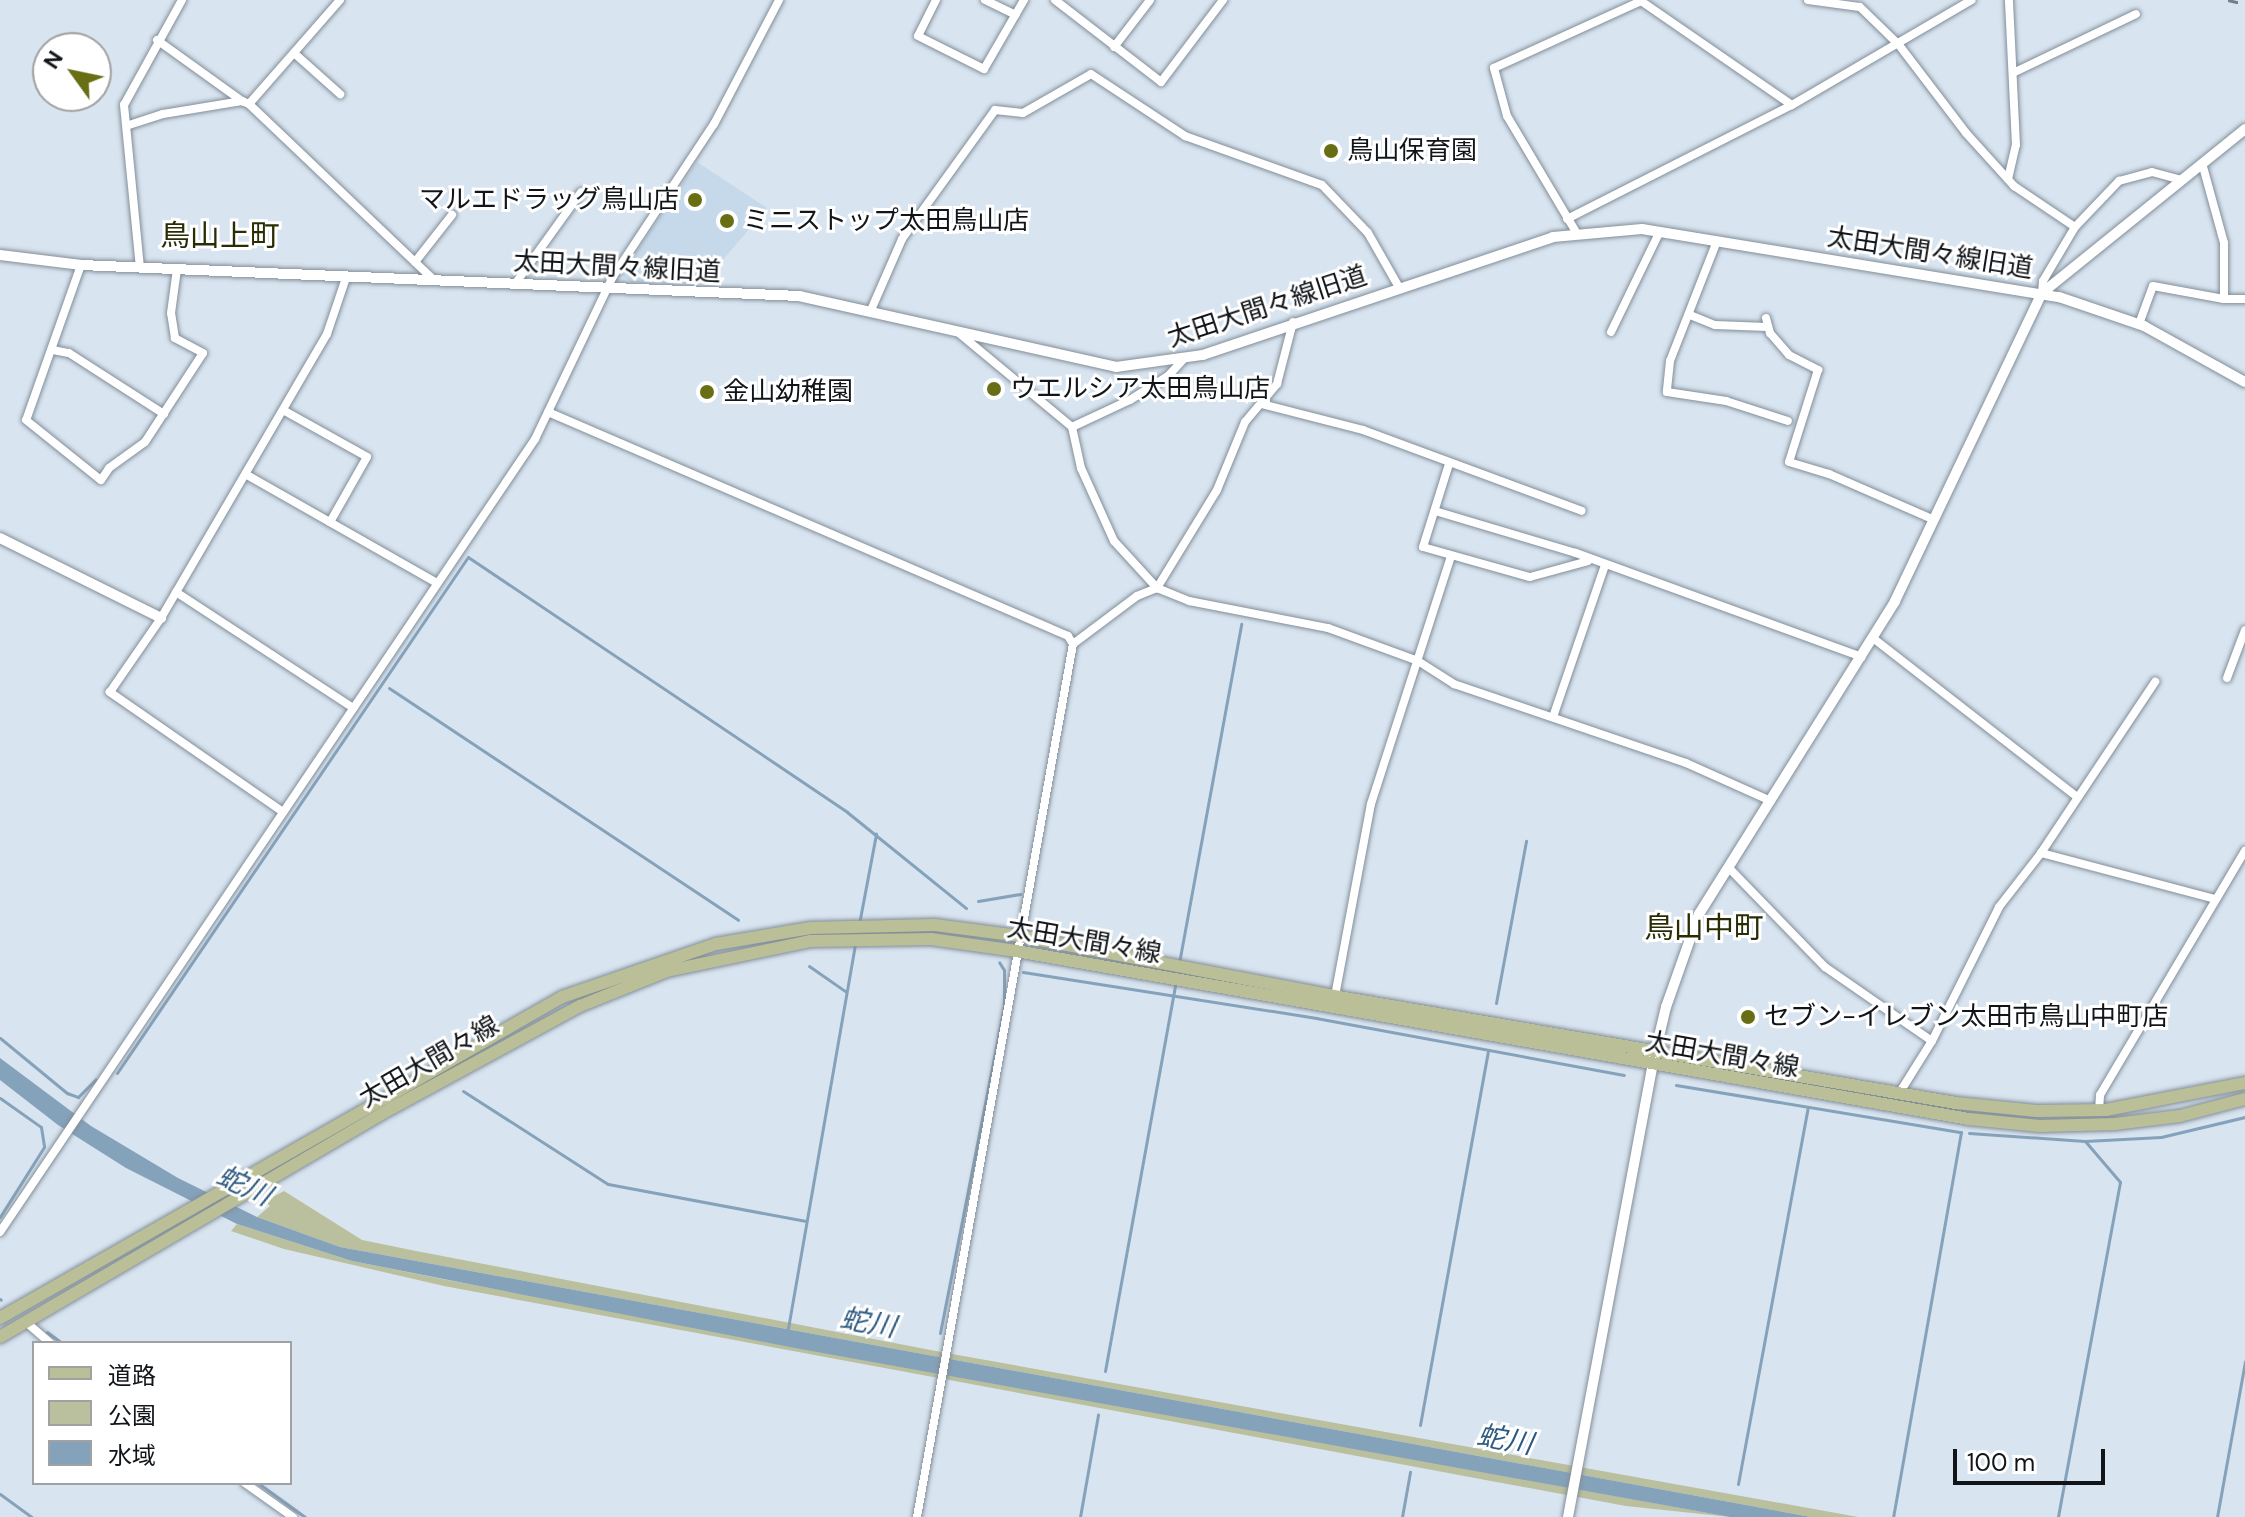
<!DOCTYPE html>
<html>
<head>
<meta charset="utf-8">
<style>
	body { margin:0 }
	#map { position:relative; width:2245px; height:1517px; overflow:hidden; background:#d8e4f0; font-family:"DM Sans","Noto Sans JP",sans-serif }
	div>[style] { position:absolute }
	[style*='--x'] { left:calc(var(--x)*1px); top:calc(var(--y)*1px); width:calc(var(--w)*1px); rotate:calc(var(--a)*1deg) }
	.built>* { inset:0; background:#c6d9ea }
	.green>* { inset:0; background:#babf9e }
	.water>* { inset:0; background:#85a2bb }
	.stream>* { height:3px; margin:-1.5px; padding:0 1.5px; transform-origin:1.5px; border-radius:1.5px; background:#85a2bb }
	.roads { filter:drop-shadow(0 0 2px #828e98) drop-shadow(0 0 2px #828e98) }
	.minor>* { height:8px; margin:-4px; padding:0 4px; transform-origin:4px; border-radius:4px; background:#fff }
	.tertiary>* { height:10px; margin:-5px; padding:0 5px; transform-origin:5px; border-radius:5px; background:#fff }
	.primary>* { height:12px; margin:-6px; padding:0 6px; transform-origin:6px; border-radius:6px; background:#bbbf97 }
	.rail>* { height:3px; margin-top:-1.5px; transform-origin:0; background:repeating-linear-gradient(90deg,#757d86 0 10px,transparent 0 20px) }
	.dots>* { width:22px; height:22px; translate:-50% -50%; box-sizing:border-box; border:4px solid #fff; border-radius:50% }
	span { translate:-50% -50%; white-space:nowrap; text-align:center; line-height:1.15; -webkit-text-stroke:6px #fff; paint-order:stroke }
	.poi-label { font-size:26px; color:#111519 }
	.left { translate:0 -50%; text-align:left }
	.right { translate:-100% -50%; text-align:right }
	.street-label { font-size:26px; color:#111519 }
	.water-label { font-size:28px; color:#2d5a80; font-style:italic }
	.quarter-label { font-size:30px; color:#2a2d04 }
	.legend { position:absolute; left:32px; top:1341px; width:260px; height:144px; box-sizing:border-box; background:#fff; border:2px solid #a0a1a3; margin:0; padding:10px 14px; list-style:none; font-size:24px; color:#111519 }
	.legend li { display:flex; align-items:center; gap:16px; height:40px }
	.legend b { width:40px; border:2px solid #a0a1a3 }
	.north { position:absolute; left:32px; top:32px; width:80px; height:80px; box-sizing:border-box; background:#fff; border:2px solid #a0a1a3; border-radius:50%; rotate:303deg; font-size:22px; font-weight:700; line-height:32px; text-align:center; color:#111519 }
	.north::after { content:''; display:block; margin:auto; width:28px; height:36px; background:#686e14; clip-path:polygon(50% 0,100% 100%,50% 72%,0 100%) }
	.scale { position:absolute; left:1953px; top:1449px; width:152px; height:36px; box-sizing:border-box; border:4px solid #111519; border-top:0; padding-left:10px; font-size:24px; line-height:28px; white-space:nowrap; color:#111519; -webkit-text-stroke:6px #fff; paint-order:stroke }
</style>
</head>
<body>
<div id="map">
	<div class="built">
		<div style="clip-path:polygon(697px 162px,767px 208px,717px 267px,702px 270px,688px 284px,631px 282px,621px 275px)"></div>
	</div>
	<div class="green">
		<div style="clip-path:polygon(284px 1191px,362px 1240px,416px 1251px,941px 1352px,1858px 1517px,1811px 1517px,340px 1247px,257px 1217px,270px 1206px,265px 1201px)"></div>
		<div style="clip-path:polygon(237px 1224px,352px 1261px,442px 1279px,1730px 1517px,1626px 1506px,444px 1286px,284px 1249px,231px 1231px)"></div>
	</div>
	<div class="water">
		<div style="clip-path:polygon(0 1058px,91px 1126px,178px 1178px,257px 1217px,340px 1247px,1811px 1517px,1730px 1517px,795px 1348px,352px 1261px,237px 1224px,126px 1168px,58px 1125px,0 1080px)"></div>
	</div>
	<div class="stream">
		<div style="--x:389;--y:688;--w:419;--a:33.6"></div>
		<div style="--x:978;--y:901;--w:43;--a:-9.5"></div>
		<div style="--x:859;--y:924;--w:92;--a:-79.3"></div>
		<div style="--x:1179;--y:963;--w:345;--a:-79.6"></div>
		<div style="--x:809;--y:966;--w:44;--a:34.8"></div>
		<div style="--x:1023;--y:972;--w:297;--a:8.9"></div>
		<div style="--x:1316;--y:1018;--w:313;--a:10.5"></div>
		<div style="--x:1496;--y:1003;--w:165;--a:-79.5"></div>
		<div style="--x:0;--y:1038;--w:87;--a:39.4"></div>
		<div style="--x:67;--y:1093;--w:12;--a:20"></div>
		<div style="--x:78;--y:1097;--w:25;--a:-45"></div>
		<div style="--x:117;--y:1073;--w:624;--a:-55.78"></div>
		<div style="--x:468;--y:557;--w:457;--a:33.9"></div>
		<div style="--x:847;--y:812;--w:153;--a:38.9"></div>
		<div style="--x:1676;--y:1085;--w:289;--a:9.4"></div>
		<div style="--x:1961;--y:1132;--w:391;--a:100"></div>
		<div style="--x:463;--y:1091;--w:172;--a:32.7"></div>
		<div style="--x:608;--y:1184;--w:200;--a:10.6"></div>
		<div style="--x:0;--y:1098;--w:50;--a:35.3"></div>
		<div style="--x:41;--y:1127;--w:20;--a:81"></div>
		<div style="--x:44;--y:1147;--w:83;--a:122.2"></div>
		<div style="--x:1969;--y:1133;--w:116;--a:3.9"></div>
		<div style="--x:2085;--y:1141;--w:54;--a:49.5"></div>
		<div style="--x:2120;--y:1182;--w:341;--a:100.5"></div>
		<div style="--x:2085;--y:1141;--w:76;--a:-3"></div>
		<div style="--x:2161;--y:1137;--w:86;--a:-13.4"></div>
		<div style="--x:0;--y:1299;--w:1;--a:45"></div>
		<div style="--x:47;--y:1332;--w:19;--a:36"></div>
		<div style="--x:940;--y:1333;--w:332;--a:-78.9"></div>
		<div style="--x:1004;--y:1007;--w:37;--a:-90"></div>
		<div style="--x:1004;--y:970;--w:9;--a:-122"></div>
		<div style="--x:787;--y:1334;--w:396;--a:-80.1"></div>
		<div style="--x:1105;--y:1371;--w:395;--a:-79.7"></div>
		<div style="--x:1420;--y:1425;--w:381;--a:-79.7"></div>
		<div style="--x:258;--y:1483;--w:58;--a:35.9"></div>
		<div style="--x:1738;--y:1484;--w:382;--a:-79.5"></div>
		<div style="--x:0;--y:1494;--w:39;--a:36"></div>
		<div style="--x:1080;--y:1517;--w:104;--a:-80"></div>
		<div style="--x:1402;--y:1517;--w:46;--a:-79.9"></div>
		<div style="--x:2217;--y:1517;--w:158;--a:-79.8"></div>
	</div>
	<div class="roads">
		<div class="minor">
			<div style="--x:936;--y:0;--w:40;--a:116.6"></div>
			<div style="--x:918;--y:36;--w:74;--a:26.6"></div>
			<div style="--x:984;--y:69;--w:80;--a:-59.9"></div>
			<div style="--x:985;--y:0;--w:34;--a:26"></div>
			<div style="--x:1055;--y:0;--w:134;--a:37.7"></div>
			<div style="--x:1161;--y:82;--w:103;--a:-52.9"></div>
			<div style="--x:1808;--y:0;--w:52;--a:7.7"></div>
			<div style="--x:1860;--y:7;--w:54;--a:44.3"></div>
			<div style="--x:1899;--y:45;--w:111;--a:52.7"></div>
			<div style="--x:1966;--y:133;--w:72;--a:47.8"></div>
			<div style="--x:2014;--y:186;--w:73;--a:33.9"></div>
			<div style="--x:157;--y:40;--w:105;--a:35.7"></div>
			<div style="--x:1114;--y:47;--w:59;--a:-52.5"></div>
			<div style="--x:294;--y:53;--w:62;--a:41.7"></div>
			<div style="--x:2015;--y:72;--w:134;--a:-25.6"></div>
			<div style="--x:249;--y:104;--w:138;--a:-48.8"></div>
			<div style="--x:129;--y:125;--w:36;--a:-18"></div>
			<div style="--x:163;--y:114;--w:80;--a:-9.3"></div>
			<div style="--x:242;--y:101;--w:8;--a:23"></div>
			<div style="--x:249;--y:104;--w:254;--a:43.6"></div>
			<div style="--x:2202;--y:163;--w:83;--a:74.6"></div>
			<div style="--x:2224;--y:243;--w:56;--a:90"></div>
			<div style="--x:2224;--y:299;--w:21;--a:0"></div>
			<div style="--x:2008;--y:179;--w:35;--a:-77"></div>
			<div style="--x:2016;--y:145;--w:145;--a:-92.8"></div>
			<div style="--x:1567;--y:219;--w:252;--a:-26.9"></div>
			<div style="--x:1792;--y:105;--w:208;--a:-30.3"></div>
			<div style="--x:1576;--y:232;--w:135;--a:-120.7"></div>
			<div style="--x:1507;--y:116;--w:50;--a:-105.2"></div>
			<div style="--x:1494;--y:68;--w:162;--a:-24.5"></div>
			<div style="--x:1641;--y:1;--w:183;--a:34.6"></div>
			<div style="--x:1717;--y:241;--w:129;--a:111.4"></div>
			<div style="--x:1670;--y:361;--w:31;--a:96"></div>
			<div style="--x:1667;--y:392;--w:60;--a:8.7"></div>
			<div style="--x:1726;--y:401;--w:65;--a:17.9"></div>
			<div style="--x:415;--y:262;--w:60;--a:-51.8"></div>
			<div style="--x:81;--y:265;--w:164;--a:109.5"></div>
			<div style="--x:26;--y:420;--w:96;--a:38.7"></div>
			<div style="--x:101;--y:480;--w:14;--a:-56"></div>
			<div style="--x:109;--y:468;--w:44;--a:-35.8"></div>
			<div style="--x:145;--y:442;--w:106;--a:-56.9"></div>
			<div style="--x:203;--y:353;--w:32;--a:-152"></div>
			<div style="--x:175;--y:338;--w:25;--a:-99"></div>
			<div style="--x:171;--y:313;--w:44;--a:-82.2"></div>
			<div style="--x:140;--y:268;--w:164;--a:-95.6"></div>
			<div style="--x:124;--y:105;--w:120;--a:-61.1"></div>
			<div style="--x:515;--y:284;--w:113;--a:-54.3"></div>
			<div style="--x:2042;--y:293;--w:12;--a:-85"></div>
			<div style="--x:2043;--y:281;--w:63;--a:-59.3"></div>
			<div style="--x:2075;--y:227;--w:64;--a:-46.3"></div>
			<div style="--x:2119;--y:181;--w:34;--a:-15"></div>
			<div style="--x:2152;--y:172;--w:31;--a:15"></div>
			<div style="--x:871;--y:310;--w:77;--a:-66.4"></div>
			<div style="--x:902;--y:239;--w:159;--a:-54.2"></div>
			<div style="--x:995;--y:110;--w:28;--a:6"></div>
			<div style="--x:1023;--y:113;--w:78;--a:-29.8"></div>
			<div style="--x:1091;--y:74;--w:113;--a:33.4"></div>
			<div style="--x:1185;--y:136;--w:145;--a:19.7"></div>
			<div style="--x:1322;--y:185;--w:66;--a:46.2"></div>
			<div style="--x:1368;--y:233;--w:64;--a:60.3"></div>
			<div style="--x:1690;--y:315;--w:27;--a:22"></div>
			<div style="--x:1715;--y:325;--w:52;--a:2.2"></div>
			<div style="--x:1766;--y:318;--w:16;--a:75"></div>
			<div style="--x:1770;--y:333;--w:29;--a:49"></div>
			<div style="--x:1789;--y:355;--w:33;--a:27"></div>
			<div style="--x:1818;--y:370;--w:96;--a:107.5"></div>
			<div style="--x:1789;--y:462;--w:42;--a:16.7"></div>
			<div style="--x:1829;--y:474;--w:112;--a:23.6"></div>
			<div style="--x:2139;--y:324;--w:40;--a:-69.8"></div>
			<div style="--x:2153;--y:286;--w:72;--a:10.4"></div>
			<div style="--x:1611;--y:332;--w:112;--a:-64.1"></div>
			<div style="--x:960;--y:334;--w:146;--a:39.7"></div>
			<div style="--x:1072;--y:427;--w:42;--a:77.6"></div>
			<div style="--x:1081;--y:468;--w:80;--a:65.7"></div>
			<div style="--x:1114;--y:541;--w:64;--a:47.5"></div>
			<div style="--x:1157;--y:588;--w:35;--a:22"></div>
			<div style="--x:1189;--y:601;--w:142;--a:11"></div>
			<div style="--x:1328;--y:628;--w:96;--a:20.1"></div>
			<div style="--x:1418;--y:661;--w:43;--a:32.6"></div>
			<div style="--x:1454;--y:684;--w:245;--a:18.8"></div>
			<div style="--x:1686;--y:763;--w:93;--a:24.1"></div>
			<div style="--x:53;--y:350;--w:16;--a:11"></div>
			<div style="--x:69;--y:353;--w:113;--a:32.7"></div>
			<div style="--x:1262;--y:404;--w:104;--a:14.4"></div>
			<div style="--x:1363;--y:430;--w:233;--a:20.3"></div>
			<div style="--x:283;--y:410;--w:96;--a:29.2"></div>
			<div style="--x:367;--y:457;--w:75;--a:119.6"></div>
			<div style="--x:548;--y:412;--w:566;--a:23.3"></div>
			<div style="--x:1068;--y:636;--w:9;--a:58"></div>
			<div style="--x:1072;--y:427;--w:64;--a:-25"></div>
			<div style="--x:1130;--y:400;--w:45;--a:-32.3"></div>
			<div style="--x:1168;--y:376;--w:21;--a:-47"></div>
			<div style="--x:1449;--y:464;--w:87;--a:107.4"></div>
			<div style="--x:1423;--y:547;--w:111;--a:15.7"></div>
			<div style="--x:1530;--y:577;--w:60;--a:-15.4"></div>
			<div style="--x:247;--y:475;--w:219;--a:29.6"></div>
			<div style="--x:1435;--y:511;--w:147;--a:16.6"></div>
			<div style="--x:1576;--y:553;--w:304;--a:20"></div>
			<div style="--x:176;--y:592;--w:212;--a:33.2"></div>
			<div style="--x:1873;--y:638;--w:259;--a:37.9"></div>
			<div style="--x:2227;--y:678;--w:51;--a:-69.4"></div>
			<div style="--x:1553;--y:717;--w:161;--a:-71.1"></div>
			<div style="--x:283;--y:812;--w:211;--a:-145.3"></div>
			<div style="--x:110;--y:692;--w:90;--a:-55.4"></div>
			<div style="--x:161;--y:618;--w:329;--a:-59.7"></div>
			<div style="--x:327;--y:334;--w:59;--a:-71.3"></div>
			<div style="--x:2041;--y:853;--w:180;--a:14.8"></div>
			<div style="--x:1729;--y:868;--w:138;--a:45.9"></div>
			<div style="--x:1825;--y:967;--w:130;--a:34.7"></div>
			<div style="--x:1335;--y:996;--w:195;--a:-79.4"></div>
			<div style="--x:1371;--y:804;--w:261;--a:-72.1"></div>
			<div style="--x:1900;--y:1092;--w:60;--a:-57.9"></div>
			<div style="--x:1932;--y:1041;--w:150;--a:-63.4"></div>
			<div style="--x:1999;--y:907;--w:68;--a:-52.1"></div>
			<div style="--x:2041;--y:853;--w:206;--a:-56.3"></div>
			<div style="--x:2099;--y:1110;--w:15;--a:-86"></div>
			<div style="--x:2100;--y:1095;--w:284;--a:-59.3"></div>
			<div style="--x:0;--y:1232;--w:957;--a:-55.99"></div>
			<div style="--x:535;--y:439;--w:178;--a:-64.4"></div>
			<div style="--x:612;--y:278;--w:185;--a:-56.5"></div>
			<div style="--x:714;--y:124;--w:140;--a:-62.3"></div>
			<div style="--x:26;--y:1322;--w:32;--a:41"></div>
			<div style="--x:245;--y:1483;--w:59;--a:35.3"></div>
			<div style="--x:917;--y:1517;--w:887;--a:-79.87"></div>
			<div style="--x:1073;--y:644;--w:80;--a:-36.9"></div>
			<div style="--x:1137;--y:596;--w:22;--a:-22"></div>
			<div style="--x:1157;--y:588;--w:115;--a:-58.5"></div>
			<div style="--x:1217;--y:490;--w:74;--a:-67.6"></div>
			<div style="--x:1245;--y:422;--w:50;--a:-49.9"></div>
			<div style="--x:1277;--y:384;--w:64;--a:-75.5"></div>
		</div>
		<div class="tertiary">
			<div style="--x:0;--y:255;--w:82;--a:7"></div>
			<div style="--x:81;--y:265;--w:719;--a:2.47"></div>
			<div style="--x:799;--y:296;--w:325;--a:12.6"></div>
			<div style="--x:1116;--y:367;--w:88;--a:-7.9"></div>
			<div style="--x:1203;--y:355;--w:369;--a:-18.6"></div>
			<div style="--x:1553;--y:237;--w:89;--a:-5.1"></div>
			<div style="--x:1642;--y:229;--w:423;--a:9.3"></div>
			<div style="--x:2059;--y:297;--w:90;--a:18.8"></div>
			<div style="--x:2144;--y:326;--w:115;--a:29"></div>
			<div style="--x:0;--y:538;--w:180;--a:26.4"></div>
			<div style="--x:1568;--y:1517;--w:459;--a:-79.4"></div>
			<div style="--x:1652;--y:1066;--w:61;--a:-76.7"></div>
			<div style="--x:1666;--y:1007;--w:99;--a:-70.5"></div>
			<div style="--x:1699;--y:914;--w:369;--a:-57.9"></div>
			<div style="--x:1895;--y:601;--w:341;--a:-64.5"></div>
			<div style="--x:2042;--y:293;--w:261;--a:-38.9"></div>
		</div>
		<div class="primary">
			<div style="--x:0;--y:1318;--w:647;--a:-29.73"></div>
			<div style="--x:562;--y:997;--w:163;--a:-19"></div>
			<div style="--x:716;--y:944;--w:96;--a:-9.6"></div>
			<div style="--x:811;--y:928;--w:124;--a:-1.4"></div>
			<div style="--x:935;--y:925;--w:86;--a:7.4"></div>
			<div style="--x:1020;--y:936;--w:325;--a:10.8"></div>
			<div style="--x:1339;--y:997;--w:626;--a:9.75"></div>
			<div style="--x:1956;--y:1103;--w:81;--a:5.6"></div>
			<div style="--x:2037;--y:1111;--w:69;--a:-0.8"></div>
			<div style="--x:2106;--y:1110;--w:142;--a:-11"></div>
			<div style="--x:0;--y:1337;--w:454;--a:-30.3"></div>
			<div style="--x:392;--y:1108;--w:214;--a:-28.5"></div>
			<div style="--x:580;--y:1006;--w:94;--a:-21.9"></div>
			<div style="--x:667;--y:971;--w:146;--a:-11.8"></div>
			<div style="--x:810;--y:941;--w:121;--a:-0.9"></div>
			<div style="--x:931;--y:939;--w:86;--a:8"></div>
			<div style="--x:1016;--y:951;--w:968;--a:10"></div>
			<div style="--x:1969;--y:1119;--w:71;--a:5.6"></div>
			<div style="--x:2040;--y:1126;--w:75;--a:-1.5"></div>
			<div style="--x:2115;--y:1124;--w:65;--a:-7"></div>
			<div style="--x:2180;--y:1116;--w:67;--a:-14.7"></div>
		</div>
	</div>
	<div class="rail">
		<div style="--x:2228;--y:0;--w:17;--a:13"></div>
	</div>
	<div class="dots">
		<div style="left:1331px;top:151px;background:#686e14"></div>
		<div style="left:695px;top:200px;background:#686e14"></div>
		<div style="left:727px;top:221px;background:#686e14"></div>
		<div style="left:994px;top:389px;background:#686e14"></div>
		<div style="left:707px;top:392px;background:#686e14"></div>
		<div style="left:1748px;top:1017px;background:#686e14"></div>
	</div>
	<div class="poi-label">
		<span class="left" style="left:1347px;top:151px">鳥山保育園</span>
		<span class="right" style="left:679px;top:200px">マルエドラッグ鳥山店</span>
		<span class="left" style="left:743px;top:221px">ミニストップ太田鳥山店</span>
		<span class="left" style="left:1010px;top:389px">ウエルシア太田鳥山店</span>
		<span class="left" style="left:723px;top:392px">金山幼稚園</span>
		<span class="left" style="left:1764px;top:1017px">セブン−イレブン太田市鳥山中町店</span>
	</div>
	<div class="street-label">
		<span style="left:1930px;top:253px;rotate:9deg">太田大間々線旧道</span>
		<span style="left:617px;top:267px;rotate:3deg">太田大間々線旧道</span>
		<span style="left:1267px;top:307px;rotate:-18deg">太田大間々線旧道</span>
		<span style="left:1084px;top:941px;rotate:10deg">太田大間々線</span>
		<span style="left:1722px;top:1055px;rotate:10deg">太田大間々線</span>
		<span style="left:429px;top:1062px;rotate:-30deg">太田大間々線</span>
	</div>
	<div class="water-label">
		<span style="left:244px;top:1186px;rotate:25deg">蛇川</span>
		<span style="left:868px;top:1323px;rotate:10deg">蛇川</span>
		<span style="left:1505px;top:1440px;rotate:10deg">蛇川</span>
	</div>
	<div class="quarter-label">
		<span style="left:220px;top:236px">鳥山上町</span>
		<span style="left:1704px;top:928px">鳥山中町</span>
	</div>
	<ul class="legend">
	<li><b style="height:10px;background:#bbbf97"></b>道路</li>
	<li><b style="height:22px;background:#babf9e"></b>公園</li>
	<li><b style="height:22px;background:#85a2bb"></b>水域</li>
	</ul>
	<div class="north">N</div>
	<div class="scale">100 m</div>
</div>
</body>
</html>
